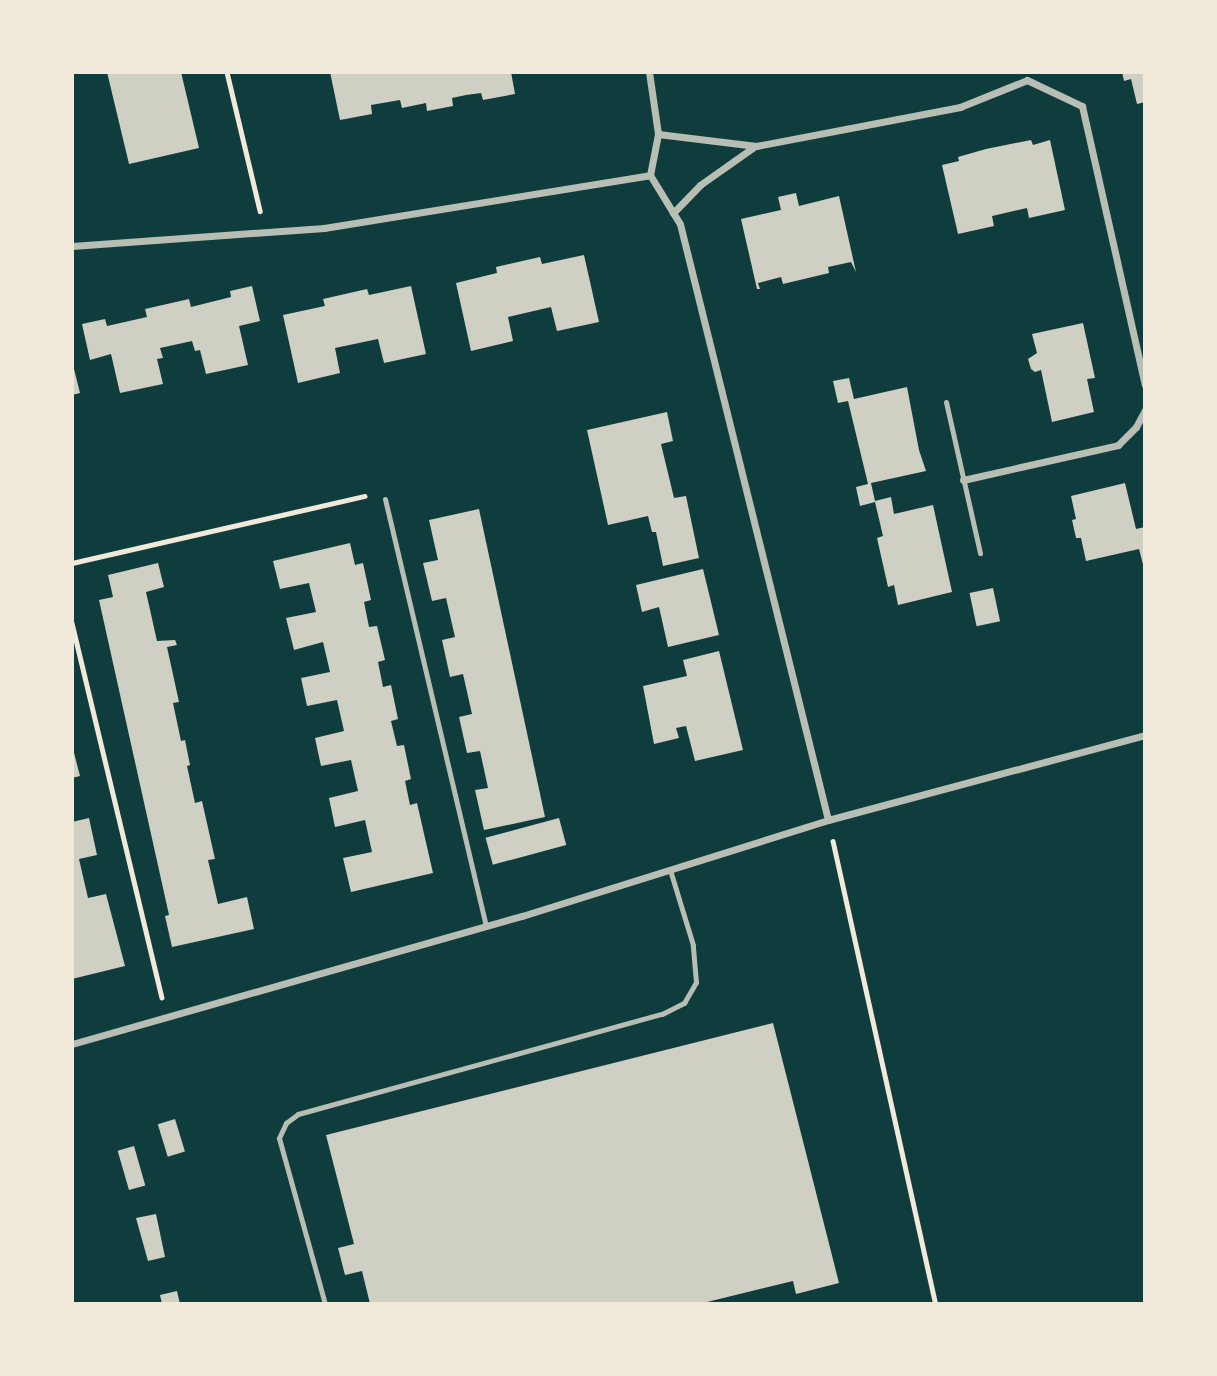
<!DOCTYPE html>
<html>
<head>
<meta charset="utf-8">
<style>
	body { margin:0 }
	#map { position:relative; width:1217px; height:1376px; overflow:hidden; background:#0f3d3e; font-family:"Open Sans",sans-serif }
	div>[style] { position:absolute }
	[style*='--x'] { left:calc(var(--x)*1px); top:calc(var(--y)*1px); width:calc(var(--w)*1px); rotate:calc(var(--a)*1deg) }
	.building>* { inset:0; background:#cfcfc3; transform-origin:0 0 }
	.path>* { height:4.5px; margin:-2.25px; padding:0 2.25px; transform-origin:2.25px; border-radius:2.25px; background:#f1e9da }
	.service>* { height:5px; margin:-2.5px; padding:0 2.5px; transform-origin:2.5px; border-radius:2.5px; background:#b8beb3 }
	.minor>* { height:7px; margin:-3.5px; padding:0 3.5px; transform-origin:3.5px; border-radius:3.5px; background:#b8beb3 }
	span { translate:-50% -50%; white-space:nowrap; text-align:center; line-height:1.15; -webkit-text-stroke:5px #f1e9da; paint-order:stroke }
	.frame { position:absolute; inset:0; border:74px solid #f1e9da; pointer-events:none }
</style>
</head>
<body>
<div id="map">
	<div class="building">
		<div style="clip-path:polygon(107px 72px,181px 72px,199px 148px,129px 164px)"></div>
		<div style="clip-path:polygon(330px 72px,511px 72px,515px 94px,483px 100px,481px 93px,466px 95px,452px 98px,453px 106px,427px 111px,426px 103px,402px 108px,400px 100px,371px 105px,372px 114px,340px 120px)"></div>
		<div style="clip-path:polygon(1122px 72px,1145px 72px,1145px 102px,1137px 104px,1131px 79px,1124px 81px)"></div>
		<div style="clip-path:polygon(1031px 140px,1033px 145px,1050px 140px,1065px 210px,1029px 218px,1027px 208px,992px 216px,994px 226px,958px 234px,942px 165px,959px 161px,958px 157px,986px 149px)"></div>
		<div style="clip-path:polygon(796px 193px,799px 206px,839px 196px,856px 272px,851px 262px,828px 267px,829px 273px,783px 284px,781px 277px,758px 283px,760px 289px,757px 289px,741px 219px,781px 210px,778px 197px)"></div>
		<div style="clip-path:polygon(584px 255px,599px 322px,557px 331px,551px 307px,508px 317px,513px 341px,471px 351px,456px 283px,497px 273px,496px 267px,540px 257px,542px 264px)"></div>
		<div style="clip-path:polygon(252px 286px,260px 321px,239px 326px,248px 365px,206px 374px,200px 350px,195px 351px,192px 341px,160px 348px,163px 358px,157px 359px,163px 384px,120px 393px,111px 354px,90px 360px,82px 324px,105px 319px,107px 326px,147px 317px,145px 309px,189px 299px,191px 307px,231px 297px,230px 291px)"></div>
		<div style="clip-path:polygon(411px 286px,426px 354px,384px 363px,378px 339px,335px 348px,340px 373px,298px 383px,283px 315px,325px 306px,323px 299px,367px 289px,369px 295px)"></div>
		<div style="clip-path:polygon(1083px 323px,1095px 378px,1087px 379px,1094px 412px,1052px 422px,1041px 370px,1035px 372px,1031px 369px,1028px 359px,1037px 353px,1032px 334px)"></div>
		<div style="clip-path:polygon(72px 361px,80px 393px,72px 395px)"></div>
		<div style="clip-path:polygon(849px 378px,854px 399px,907px 387px,919px 450px,926px 471px,871px 483px,875px 501px,891px 497px,894px 514px,933px 505px,952px 592px,898px 605px,894px 585px,888px 587px,877px 538px,883px 536px,875px 502px,860px 506px,856px 487px,868px 484px,848px 401px,838px 403px,833px 381px)"></div>
		<div style="clip-path:polygon(667px 412px,673px 441px,661px 444px,674px 498px,686px 496px,699px 558px,663px 566px,656px 532px,652px 532px,648px 516px,608px 525px,587px 430px)"></div>
		<div style="clip-path:polygon(1125px 483px,1136px 529px,1145px 527px,1145px 572px,1139px 549px,1086px 561px,1081px 538px,1076px 538px,1072px 520px,1076px 519px,1071px 496px)"></div>
		<div style="clip-path:polygon(479px 509px,545px 817px,484px 830px,475px 790px,488px 788px,480px 751px,467px 753px,459px 717px,472px 714px,463px 674px,450px 677px,442px 640px,455px 637px,446px 598px,432px 601px,423px 563px,438px 560px,429px 520px)"></div>
		<div style="clip-path:polygon(350px 543px,355px 565px,363px 563px,371px 600px,364px 602px,369px 627px,377px 626px,385px 660px,378px 662px,383px 687px,391px 685px,398px 719px,391px 721px,397px 746px,404px 745px,411px 779px,405px 781px,410px 805px,417px 803px,433px 873px,351px 892px,343px 858px,372px 852px,365px 820px,335px 827px,329px 798px,358px 791px,351px 760px,321px 766px,315px 738px,344px 731px,337px 700px,307px 706px,301px 678px,330px 672px,323px 642px,294px 650px,286px 618px,316px 612px,309px 583px,280px 589px,273px 561px)"></div>
		<div style="clip-path:polygon(158px 563px,164px 587px,146px 592px,157px 641px,175px 640px,177px 645px,167px 647px,179px 702px,173px 703px,181px 741px,185px 740px,190px 765px,187px 766px,195px 803px,202px 801px,215px 859px,208px 860px,218px 904px,247px 897px,254px 929px,172px 947px,165px 916px,169px 915px,99px 600px,113px 597px,108px 575px)"></div>
		<div style="clip-path:polygon(703px 569px,719px 635px,668px 647px,659px 607px,642px 612px,636px 585px)"></div>
		<div style="left:993px;top:588px;width:34px;height:24px;rotate:78deg"></div>
		<div style="clip-path:polygon(719px 651px,743px 750px,695px 761px,686px 726px,676px 728px,679px 738px,654px 744px,643px 686px,687px 676px,683px 660px)"></div>
		<div style="clip-path:polygon(72px 745px,80px 776px,72px 778px)"></div>
		<div style="clip-path:polygon(89px 818px,97px 855px,79px 859px,88px 898px,106px 894px,125px 966px,72px 979px,72px 822px)"></div>
		<div style="left:559px;top:818px;width:28px;height:76px;rotate:75deg"></div>
		<div style="clip-path:polygon(773px 1023px,839px 1283px,796px 1294px,793px 1281px,699px 1304px,370px 1304px,362px 1271px,345px 1275px,338px 1248px,354px 1244px,326px 1135px)"></div>
		<div style="left:175px;top:1119px;width:34px;height:18px;rotate:73deg"></div>
		<div style="left:134px;top:1146px;width:41px;height:17px;rotate:74deg"></div>
		<div style="clip-path:polygon(156px 1214px,165px 1257px,148px 1261px,136px 1218px)"></div>
		<div style="clip-path:polygon(177px 1291px,180px 1304px,162px 1304px,160px 1295px)"></div>
	</div>
	<div class="path">
		<div style="--x:227;--y:72;--w:143;--a:76.6"></div>
		<div style="--x:72;--y:563;--w:300;--a:-12.9"></div>
		<div style="--x:72;--y:623;--w:385;--a:76.5"></div>
		<div style="--x:833;--y:841;--w:474;--a:77.5"></div>
	</div>
	<div class="service">
		<div style="--x:946;--y:402;--w:155;--a:77.3"></div>
		<div style="--x:385;--y:499;--w:438;--a:76.7"></div>
		<div style="--x:325;--y:1304;--w:172;--a:-105.5"></div>
		<div style="--x:279;--y:1138;--w:17;--a:-65"></div>
		<div style="--x:286;--y:1123;--w:15;--a:-37"></div>
		<div style="--x:298;--y:1114;--w:377;--a:-15.4"></div>
		<div style="--x:662;--y:1014;--w:25;--a:-27"></div>
		<div style="--x:684;--y:1003;--w:24;--a:-60"></div>
		<div style="--x:696;--y:982;--w:37;--a:-95"></div>
		<div style="--x:693;--y:945;--w:78;--a:-107"></div>
	</div>
	<div class="minor">
		<div style="--x:649;--y:72;--w:63;--a:81.7"></div>
		<div style="--x:658;--y:134;--w:42;--a:101"></div>
		<div style="--x:650;--y:175;--w:57;--a:58.5"></div>
		<div style="--x:680;--y:224;--w:614;--a:76.05"></div>
		<div style="--x:658;--y:134;--w:99;--a:7"></div>
		<div style="--x:756;--y:146;--w:208;--a:-10.8"></div>
		<div style="--x:960;--y:107;--w:72;--a:-21.9"></div>
		<div style="--x:1027;--y:80;--w:61;--a:25.3"></div>
		<div style="--x:1082;--y:106;--w:286;--a:77.3"></div>
		<div style="--x:673;--y:213;--w:39;--a:-46"></div>
		<div style="--x:700;--y:185;--w:67;--a:-35.3"></div>
		<div style="--x:72;--y:246;--w:253;--a:-4.1"></div>
		<div style="--x:324;--y:228;--w:330;--a:-9.2"></div>
		<div style="--x:963;--y:480;--w:159;--a:-12.7"></div>
		<div style="--x:1118;--y:445;--w:25;--a:-45"></div>
		<div style="--x:1136;--y:427;--w:19;--a:-62"></div>
		<div style="--x:72;--y:1044;--w:468;--a:-15.9"></div>
		<div style="--x:522;--y:916;--w:321;--a:-17.4"></div>
		<div style="--x:828;--y:820;--w:328;--a:-15"></div>
	</div>
	<div class="frame"></div>
</div>
</body>
</html>
